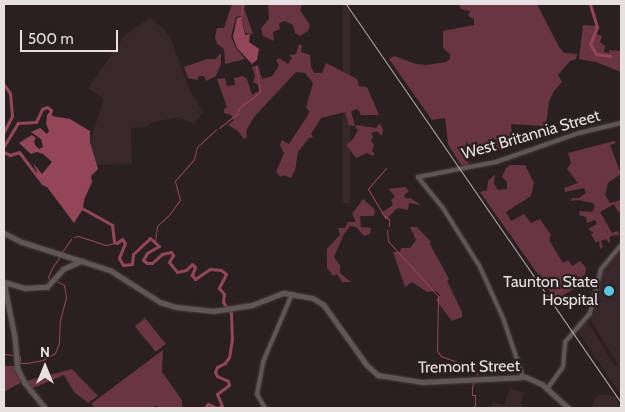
<!DOCTYPE html>
<html>
<head>
<meta charset="utf-8">
<style>
	body { margin:0 }
	#map { position:relative; width:625px; height:412px; overflow:hidden; background:#2a2022; font-family:Cabin,sans-serif }
	div>[style] { position:absolute }
	[style*='--x'] { left:calc(var(--x)*1px); top:calc(var(--y)*1px); width:calc(var(--w)*1px); rotate:calc(var(--a)*1deg) }
	.built>* { inset:0; background:#39282b; transform-origin:0 0 }
	.green>* { inset:0; background:#693541; transform-origin:0 0 }
	.water>* { inset:0; background:#944659 }
	.stream>* { height:1px; margin:-0.5px; padding:0 0.5px; transform-origin:0.5px; border-radius:0.5px; background:#944659 }
	.river>* { height:3px; margin:-1.5px; padding:0 1.5px; transform-origin:1.5px; border-radius:1.5px; background:#944659 }
	.roads { filter:drop-shadow(0 0 1px #463d3f) drop-shadow(0 0 1px #463d3f) }
	.tertiary>* { height:4px; margin:-2px; padding:0 2px; transform-origin:2px; border-radius:2px; background:#605557 }
	.secondary>* { height:4.5px; margin:-2.25px; padding:0 2.25px; transform-origin:2.25px; border-radius:2.25px; background:#605557 }
	.rail>* { height:1px; margin:-0.5px; padding:0 0.5px; transform-origin:0.5px; border-radius:0.5px; background:#b5adaf }
	.dots>* { width:14px; height:14px; translate:-50% -50%; box-sizing:border-box; border:2px solid #2a2022; border-radius:50% }
	span { translate:-50% -50%; white-space:nowrap; text-align:center; line-height:1.15; -webkit-text-stroke:4.5px #2a2022; paint-order:stroke }
	.street-label { font-size:16px; color:#e7e0e1 }
	.poi-label { font-size:16px; color:#e7e0e1 }
	.right { translate:-100% -50%; text-align:right }
	.frame { position:absolute; inset:0; border:5px solid #e7e0e1; pointer-events:none }
	.north { position:absolute; left:20px; top:342px; width:50px; height:50px; -webkit-text-stroke:4px #2a2022; paint-order:stroke; rotate:0deg; font-size:14px; font-weight:700; line-height:20px; text-align:center; color:#e7e0e1 }
	.north::after { content:''; display:block; margin:auto; width:18px; height:22px; background:#e7e0e1; clip-path:polygon(50% 0,100% 100%,50% 72%,0 100%) }
	.scale { position:absolute; left:20px; top:30px; width:98px; height:22px; box-sizing:border-box; border:2px solid #e7e0e1; border-top:0; padding-left:6px; font-size:15px; line-height:18px; white-space:nowrap; color:#e7e0e1; -webkit-text-stroke:4px #2a2022; paint-order:stroke }
</style>
</head>
<body>
<div id="map">
	<div class="built">
		<div style="left:343px;top:4px;width:7px;height:199px"></div>
		<div style="clip-path:polygon(150px 18px,164px 29px,171px 39px,189px 89px,203px 112px,194px 124px,178px 117px,150px 123px,147px 127px,131px 128px,132px 164px,97px 165px,90px 141px,104px 99px,88px 88px,125px 35px)"></div>
		<div style="clip-path:polygon(621px 246px,621px 395px,577px 330px,587px 321px,614px 365px,620px 367px,589px 318px,602px 269px)"></div>
		<div style="clip-path:polygon(510px 388px,524px 393px,521px 403px,524px 408px,491px 408px,492px 403px,504px 405px)"></div>
		<div style="clip-path:polygon(602px 394px,614px 396px,621px 408px,587px 408px,592px 408px,595px 398px)"></div>
	</div>
	<div class="green">
		<div style="clip-path:polygon(232px 4px,246px 4px,244px 8px,253px 34px,245px 33px,241px 16px,236px 17px,231px 37px,236px 48px,245px 59px,225px 64px,224px 49px,217px 44px,215px 37px,217px 28px,224px 28px)"></div>
		<div style="clip-path:polygon(268px 4px,302px 4px,300px 10px,310px 25px,308px 31px,300px 36px,295px 33px,293px 25px,285px 21px,279px 23px,280px 29px,273px 32px,274px 41px,263px 36px,261px 28px,269px 19px)"></div>
		<div style="clip-path:polygon(459px 4px,537px 4px,559px 47px,564px 53px,577px 54px,576px 59px,570px 61px,558px 75px,562px 82px,554px 91px,549px 101px,547px 118px,544px 126px,511px 124px,512px 135px,507px 136px,503px 151px,485px 146px,468px 151px,470px 165px,462px 167px,448px 144px,445px 118px,432px 120px,389px 59px,394px 56px,416px 64px,426px 65px,446px 62px,450px 59px,450px 54px,443px 48px,443px 31px,474px 25px,474px 19px,468px 16px,470px 11px,461px 9px)"></div>
		<div style="clip-path:polygon(583px 25px,598px 26px,596px 34px,602px 36px,600px 42px,605px 46px,604px 52px,609px 53px,609px 50px,621px 51px,621px 72px,596px 62px,579px 59px)"></div>
		<div style="clip-path:polygon(299px 44px,302px 45px,301px 52px,310px 55px,311px 67px,314px 73px,322px 73px,326px 63px,357px 79px,359px 86px,367px 87px,379px 115px,361px 115px,358px 109px,351px 111px,355px 126px,349px 125px,345px 112px,321px 118px,311px 134px,313px 137px,309px 138px,298px 152px,295px 170px,291px 178px,283px 175px,281px 177px,276px 172px,284px 153px,280px 145px,282px 140px,289px 144px,308px 115px,309px 111px,306px 107px,313px 83px,305px 73px,296px 72px,254px 117px,246px 131px,247px 137px,244px 139px,238px 131px,228px 125px,234px 120px,231px 115px,224px 113px,224px 109px,227px 107px,217px 79px,225px 78px,227px 86px,235px 85px,234px 78px,243px 76px,247px 79px,252px 95px,259px 91px,258px 85px,253px 82px,255px 76px,252px 67px,258px 65px,262px 79px,272px 76px,279px 66px,276px 60px,279px 58px,288px 64px,292px 58px,289px 55px,296px 54px)"></div>
		<div style="clip-path:polygon(221px 53px,221px 64px,216px 76px,206px 81px,204px 76px,199px 76px,197px 80px,188px 78px,184px 67px,207px 59px,215px 59px)"></div>
		<div style="clip-path:polygon(380px 123px,383px 130px,382px 136px,377px 131px,371px 133px,373px 137px,371px 141px,374px 145px,372px 151px,375px 154px,373px 156px,367px 153px,356px 158px,346px 145px,353px 139px,358px 130px,355px 127px,356px 125px,376px 128px)"></div>
		<div style="clip-path:polygon(614px 141px,616px 143px,610px 145px,621px 174px,608px 183px,605px 195px,610px 203px,621px 200px,621px 211px,618px 212px,614px 204px,600px 212px,612px 233px,617px 231px,620px 235px,610px 236px,610px 244px,606px 239px,601px 241px,603px 247px,600px 249px,599px 241px,596px 243px,591px 234px,594px 233px,588px 229px,597px 224px,595px 220px,587px 223px,586px 217px,579px 215px,580px 211px,592px 212px,595px 207px,593px 203px,578px 200px,570px 201px,572px 198px,579px 198px,586px 193px,584px 188px,565px 192px,564px 188px,578px 183px,567px 169px,571px 163px,568px 153px)"></div>
		<div style="clip-path:polygon(510px 165px,525px 165px,534px 183px,531px 196px,506px 212px,511px 221px,524px 214px,531px 223px,540px 219px,551px 235px,549px 240px,563px 263px,568px 260px,572px 266px,580px 261px,586px 268px,585px 275px,573px 282px,576px 287px,556px 300px,480px 192px,487px 190px,488px 181px,495px 174px,494px 184px,498px 190px,507px 189px,507px 182px,502px 177px,506px 168px)"></div>
		<div style="clip-path:polygon(405px 187px,409px 191px,404px 195px,406px 199px,410px 198px,421px 205px,409px 203px,408px 210px,397px 208px,386px 220px,381px 213px,393px 205px,391px 200px,395px 197px,389px 189px)"></div>
		<div style="clip-path:polygon(363px 199px,375px 210px,374px 216px,360px 216px,361px 227px,371px 228px,370px 234px,364px 236px,356px 227px,350px 226px,344px 234px,334px 257px,340px 266px,340px 273px,351px 282px,342px 282px,337px 274px,333px 276px,327px 268px,327px 249px,340px 235px,338px 228px,345px 228px,348px 222px,356px 222px,352px 214px)"></div>
		<div style="clip-path:polygon(410px 227px,417px 227px,431px 242px,430px 244px,449px 279px,447px 281px,462px 312px,462px 317px,452px 321px,436px 300px,440px 295px,436px 291px,427px 292px,412px 282px,405px 287px,393px 252px,400px 252px,401px 248px,410px 248px,416px 240px)"></div>
		<div style="left:145px;top:318px;width:33px;height:13px;rotate:51deg"></div>
		<div style="clip-path:polygon(163px 350px,162px 372px,182px 400px,182px 408px,163px 408px,156px 406px,149px 408px,95px 408px,92px 405px,92px 403px)"></div>
		<div style="clip-path:polygon(4px 366px,15px 366px,22px 382px,4px 392px)"></div>
		<div style="clip-path:polygon(72px 369px,98px 396px,88px 403px,74px 392px,64px 375px,31px 389px,26px 381px)"></div>
	</div>
	<div class="water">
		<div style="clip-path:polygon(241px 17px,245px 35px,250px 34px,249px 42px,259px 49px,257px 60px,252px 64px,237px 48px,233px 37px,237px 18px)"></div>
		<div style="clip-path:polygon(52px 109px,52px 116px,70px 119px,90px 131px,90px 142px,98px 169px,91px 176px,92px 182px,84px 200px,83px 209px,74px 223px,47px 187px,42px 185px,36px 176px,37px 172px,33px 163px,42px 174px,52px 162px,43px 154px,37px 152px,31px 154px,19px 143px,32px 135px,36px 138px,34px 141px,35px 145px,39px 149px,43px 147px,41px 139px,31px 132px,40px 128px,47px 134px,49px 131px,46px 124px,47px 115px)"></div>
	</div>
	<div class="stream">
		<div style="--x:241;--y:18;--w:14;--a:-86"></div>
		<div style="--x:219;--y:128;--w:23;--a:-38"></div>
		<div style="--x:237;--y:114;--w:6;--a:-72"></div>
		<div style="--x:239;--y:108;--w:26;--a:-37"></div>
		<div style="--x:260;--y:92;--w:26;--a:-99"></div>
		<div style="--x:386;--y:168;--w:28;--a:131"></div>
		<div style="--x:368;--y:189;--w:31;--a:59"></div>
		<div style="--x:384;--y:216;--w:6;--a:31"></div>
		<div style="--x:389;--y:219;--w:7;--a:90"></div>
		<div style="--x:387;--y:230;--w:11;--a:85"></div>
		<div style="--x:388;--y:241;--w:74;--a:47.7"></div>
		<div style="--x:438;--y:296;--w:55;--a:91"></div>
		<div style="--x:437;--y:351;--w:6;--a:51"></div>
		<div style="--x:441;--y:356;--w:19;--a:21"></div>
		<div style="--x:459;--y:363;--w:15;--a:8"></div>
		<div style="--x:474;--y:365;--w:10;--a:73"></div>
		<div style="--x:74;--y:237;--w:4;--a:-14"></div>
		<div style="--x:78;--y:236;--w:29;--a:18"></div>
		<div style="--x:106;--y:245;--w:9;--a:-13"></div>
		<div style="--x:155;--y:241;--w:15;--a:-82"></div>
		<div style="--x:157;--y:226;--w:16;--a:-43"></div>
		<div style="--x:169;--y:215;--w:19;--a:-54"></div>
		<div style="--x:180;--y:200;--w:20;--a:-105"></div>
		<div style="--x:175;--y:181;--w:29;--a:-49"></div>
		<div style="--x:194;--y:159;--w:12;--a:-76"></div>
		<div style="--x:197;--y:147;--w:26;--a:-43"></div>
		<div style="--x:62;--y:252;--w:16;--a:-55"></div>
		<div style="--x:50;--y:280;--w:4;--a:-124"></div>
		<div style="--x:48;--y:277;--w:10;--a:-66"></div>
		<div style="--x:52;--y:268;--w:14;--a:-56"></div>
		<div style="--x:4;--y:354;--w:9;--a:6"></div>
		<div style="--x:18;--y:356;--w:2;--a:0"></div>
		<div style="--x:20;--y:356;--w:7;--a:90"></div>
		<div style="--x:20;--y:363;--w:7;--a:0"></div>
		<div style="--x:27;--y:363;--w:16;--a:-11"></div>
		<div style="--x:43;--y:360;--w:14;--a:-30"></div>
		<div style="--x:55;--y:353;--w:11;--a:-68"></div>
		<div style="--x:59;--y:343;--w:23;--a:-88"></div>
		<div style="--x:60;--y:320;--w:24;--a:-75"></div>
		<div style="--x:66;--y:297;--w:12;--a:-99"></div>
		<div style="--x:64;--y:285;--w:9;--a:-153"></div>
		<div style="--x:472;--y:408;--w:4;--a:-45"></div>
		<div style="--x:475;--y:405;--w:10;--a:-90"></div>
		<div style="--x:475;--y:395;--w:3;--a:180"></div>
		<div style="--x:472;--y:395;--w:8;--a:-90"></div>
		<div style="--x:472;--y:387;--w:5;--a:-68"></div>
	</div>
	<div class="river">
		<div style="--x:590;--y:4;--w:24;--a:73"></div>
		<div style="--x:597;--y:27;--w:18;--a:112"></div>
		<div style="--x:590;--y:44;--w:12;--a:59"></div>
		<div style="--x:596;--y:54;--w:14;--a:8"></div>
		<div style="--x:4;--y:85;--w:10;--a:53"></div>
		<div style="--x:10;--y:93;--w:23;--a:85"></div>
		<div style="--x:12;--y:116;--w:18;--a:117"></div>
		<div style="--x:4;--y:146;--w:27;--a:-59"></div>
		<div style="--x:18;--y:123;--w:18;--a:-3"></div>
		<div style="--x:36;--y:122;--w:14;--a:-65"></div>
		<div style="--x:42;--y:109;--w:5;--a:-22"></div>
		<div style="--x:47;--y:107;--w:5;--a:37"></div>
		<div style="--x:51;--y:110;--w:4;--a:104"></div>
		<div style="--x:4;--y:152;--w:7;--a:27"></div>
		<div style="--x:10;--y:155;--w:9;--a:-18"></div>
		<div style="--x:19;--y:152;--w:31;--a:53"></div>
		<div style="--x:80;--y:207;--w:37;--a:29"></div>
		<div style="--x:112;--y:225;--w:17;--a:83"></div>
		<div style="--x:114;--y:242;--w:3;--a:18"></div>
		<div style="--x:117;--y:243;--w:6;--a:-39"></div>
		<div style="--x:122;--y:239;--w:5;--a:53"></div>
		<div style="--x:125;--y:243;--w:16;--a:112"></div>
		<div style="--x:119;--y:258;--w:8;--a:60"></div>
		<div style="--x:123;--y:265;--w:9;--a:-6"></div>
		<div style="--x:132;--y:264;--w:10;--a:-84"></div>
		<div style="--x:133;--y:254;--w:23;--a:-43"></div>
		<div style="--x:150;--y:238;--w:12;--a:42"></div>
		<div style="--x:159;--y:246;--w:14;--a:150"></div>
		<div style="--x:147;--y:253;--w:8;--a:120"></div>
		<div style="--x:143;--y:260;--w:5;--a:37"></div>
		<div style="--x:147;--y:263;--w:5;--a:0"></div>
		<div style="--x:152;--y:263;--w:13;--a:-42"></div>
		<div style="--x:162;--y:254;--w:9;--a:-13"></div>
		<div style="--x:171;--y:252;--w:4;--a:56"></div>
		<div style="--x:173;--y:255;--w:8;--a:120"></div>
		<div style="--x:169;--y:262;--w:13;--a:51"></div>
		<div style="--x:177;--y:272;--w:9;--a:-13"></div>
		<div style="--x:186;--y:270;--w:8;--a:-45"></div>
		<div style="--x:192;--y:264;--w:4;--a:45"></div>
		<div style="--x:195;--y:267;--w:9;--a:111"></div>
		<div style="--x:192;--y:275;--w:5;--a:53"></div>
		<div style="--x:195;--y:279;--w:18;--a:-34"></div>
		<div style="--x:210;--y:269;--w:11;--a:5"></div>
		<div style="--x:221;--y:270;--w:6;--a:39"></div>
		<div style="--x:226;--y:274;--w:16;--a:117"></div>
		<div style="--x:219;--y:288;--w:8;--a:50"></div>
		<div style="--x:224;--y:294;--w:8;--a:97"></div>
		<div style="--x:223;--y:302;--w:14;--a:54"></div>
		<div style="--x:231;--y:313;--w:26;--a:88"></div>
		<div style="--x:232;--y:339;--w:18;--a:99"></div>
		<div style="--x:229;--y:357;--w:7;--a:124"></div>
		<div style="--x:225;--y:363;--w:9;--a:153"></div>
		<div style="--x:217;--y:367;--w:5;--a:112"></div>
		<div style="--x:215;--y:372;--w:4;--a:63"></div>
		<div style="--x:217;--y:376;--w:12;--a:24"></div>
		<div style="--x:228;--y:381;--w:4;--a:76"></div>
		<div style="--x:229;--y:385;--w:15;--a:143"></div>
		<div style="--x:217;--y:394;--w:13;--a:67"></div>
		<div style="--x:222;--y:406;--w:5;--a:158"></div>
		<div style="--x:217;--y:408;--w:10;--a:-156"></div>
		<div style="--x:208;--y:404;--w:5;--a:127"></div>
	</div>
	<div class="roads">
		<div class="tertiary">
			<div style="--x:523;--y:377;--w:62;--a:-108.7"></div>
			<div style="--x:503;--y:318;--w:56;--a:-114.3"></div>
			<div style="--x:480;--y:267;--w:70;--a:-122.1"></div>
			<div style="--x:443;--y:208;--w:40;--a:-129"></div>
			<div style="--x:418;--y:177;--w:79;--a:-10.9"></div>
			<div style="--x:496;--y:162;--w:88;--a:-19.3"></div>
			<div style="--x:579;--y:133;--w:43;--a:-13.4"></div>
			<div style="--x:547;--y:389;--w:27;--a:-54"></div>
			<div style="--x:563;--y:367;--w:25;--a:-85"></div>
			<div style="--x:565;--y:342;--w:38;--a:-49"></div>
			<div style="--x:590;--y:313;--w:45;--a:-76"></div>
			<div style="--x:601;--y:269;--w:31;--a:-50"></div>
			<div style="--x:265;--y:408;--w:16;--a:-120"></div>
			<div style="--x:257;--y:394;--w:33;--a:-79"></div>
			<div style="--x:263;--y:362;--w:74;--a:-66.9"></div>
		</div>
		<div class="secondary">
			<div style="--x:4;--y:233;--w:20;--a:27"></div>
			<div style="--x:22;--y:242;--w:92;--a:17.7"></div>
			<div style="--x:110;--y:270;--w:59;--a:32.6"></div>
			<div style="--x:160;--y:302;--w:17;--a:17"></div>
			<div style="--x:176;--y:307;--w:38;--a:6"></div>
			<div style="--x:214;--y:311;--w:38;--a:-9"></div>
			<div style="--x:252;--y:305;--w:34;--a:-21"></div>
			<div style="--x:284;--y:293;--w:29;--a:10"></div>
			<div style="--x:313;--y:298;--w:13;--a:32"></div>
			<div style="--x:324;--y:305;--w:74;--a:54.4"></div>
			<div style="--x:367;--y:365;--w:15;--a:42"></div>
			<div style="--x:378;--y:375;--w:45;--a:9"></div>
			<div style="--x:422;--y:382;--w:104;--a:-2.8"></div>
			<div style="--x:526;--y:377;--w:17;--a:24"></div>
			<div style="--x:542;--y:384;--w:36;--a:42"></div>
			<div style="--x:4;--y:282;--w:56;--a:78.7"></div>
			<div style="--x:15;--y:337;--w:32;--a:85"></div>
			<div style="--x:18;--y:369;--w:16;--a:63"></div>
			<div style="--x:25;--y:383;--w:32;--a:51"></div>
			<div style="--x:4;--y:282;--w:22;--a:16"></div>
			<div style="--x:25;--y:288;--w:22;--a:-3"></div>
			<div style="--x:47;--y:287;--w:24;--a:-48"></div>
			<div style="--x:63;--y:269;--w:20;--a:-24"></div>
		</div>
	</div>
	<div class="rail">
		<div style="--x:346;--y:4;--w:484;--a:55.4"></div>
	</div>
	<div class="dots">
		<div style="left:609px;top:291px;background:#58c8e4"></div>
	</div>
	<div class="street-label">
		<span style="left:531px;top:135px;rotate:-16deg">West Britannia Street</span>
		<span style="left:469px;top:367px;rotate:-1deg">Tremont Street</span>
	</div>
	<div class="poi-label">
		<span class="right" style="left:598px;top:291px">Taunton State<br>Hospital</span>
	</div>
	<div class="frame"></div>
	<div class="north">N</div>
	<div class="scale">500 m</div>
</div>
</body>
</html>
